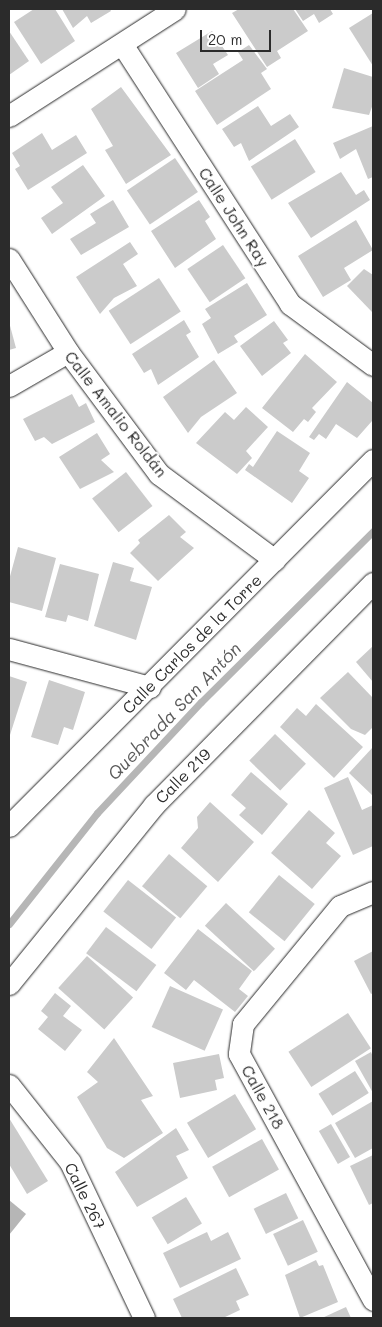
<!DOCTYPE html>
<html>
<head>
<meta charset="utf-8">
<style>
	body { margin:0 }
	#map { position:relative; width:382px; height:1327px; overflow:hidden; background:#fff; font-family:Mali,sans-serif }
	div>[style] { position:absolute }
	[style*='--x'] { left:calc(var(--x)*1px); top:calc(var(--y)*1px); width:calc(var(--w)*1px); rotate:calc(var(--a)*1deg) }
	.water>* { inset:0; background:#b6b6b6 }
	.stream>* { height:7px; margin:-3.5px; padding:0 3.5px; transform-origin:3.5px; border-radius:3.5px; background:#b6b6b6 }
	.building>* { inset:0; background:#cbcbcb; transform-origin:0 0 }
	.roads { filter:drop-shadow(0 0 1px #2b2b2b) drop-shadow(0 0 1px #2b2b2b) }
	.street>* { height:21px; margin:-10.5px; padding:0 10.5px; transform-origin:10.5px; border-radius:10.5px; background:#fff }
	span { translate:-50% -50%; white-space:nowrap; text-align:center; line-height:1.15; -webkit-text-stroke:4px #fff; paint-order:stroke }
	.street-label { font-size:16px; color:#2b2b2b }
	.water-label { font-size:18px; color:#5c5c5c; font-style:italic }
	.frame { position:absolute; inset:0; border:10px solid #2b2b2b; pointer-events:none }
	.scale { position:absolute; left:200px; top:30px; width:71px; height:22px; box-sizing:border-box; border:2px solid #2b2b2b; border-top:0; padding-left:6px; font-size:15px; line-height:18px; white-space:nowrap; color:#2b2b2b; -webkit-text-stroke:4px #fff; paint-order:stroke }
</style>
</head>
<body>
<div id="map">
	<div class="water">
		<div style="clip-path:polygon(9px 1200px,26px 1214px,9px 1235px)"></div>
	</div>
	<div class="stream">
		<div style="--x:9;--y:924;--w:142;--a:-51.6"></div>
		<div style="--x:97;--y:813;--w:152;--a:-46.9"></div>
		<div style="--x:201;--y:702;--w:243;--a:-44.8"></div>
	</div>
	<div class="building">
		<div style="clip-path:polygon(34px 9px,55px 9px,75px 41px,41px 64px,14px 22px)"></div>
		<div style="clip-path:polygon(62px 9px,110px 9px,111px 11px,91px 23px,87px 16px,73px 28px)"></div>
		<div style="clip-path:polygon(239px 9px,293px 9px,308px 31px,277px 51px,281px 58px,267px 67px,232px 13px)"></div>
		<div style="clip-path:polygon(295px 9px,330px 9px,333px 14px,319px 23px,314px 14px,303px 21px)"></div>
		<div style="clip-path:polygon(373px 13px,373px 66px,349px 28px)"></div>
		<div style="clip-path:polygon(9px 31px,29px 61px,9px 75px)"></div>
		<div style="clip-path:polygon(212px 31px,228px 55px,213px 64px,219px 74px,198px 88px,176px 53px)"></div>
		<div style="clip-path:polygon(249px 45px,267px 69px,261px 73px,271px 89px,217px 125px,195px 91px,243px 60px,238px 52px)"></div>
		<div style="clip-path:polygon(344px 68px,373px 77px,373px 104px,369px 115px,332px 108px)"></div>
		<div style="clip-path:polygon(121px 87px,171px 155px,126px 184px,105px 150px,113px 146px,91px 109px)"></div>
		<div style="clip-path:polygon(258px 106px,271px 126px,290px 114px,299px 127px,249px 161px,241px 143px,234px 147px,222px 129px)"></div>
		<div style="clip-path:polygon(373px 126px,373px 177px,368px 179px,356px 149px,340px 159px,333px 143px)"></div>
		<div style="clip-path:polygon(42px 133px,52px 150px,76px 135px,87px 153px,28px 190px,15px 169px,20px 166px,12px 153px)"></div>
		<div style="left:295px;top:139px;width:39px;height:52px;rotate:58deg"></div>
		<div style="left:175px;top:158px;width:41px;height:58px;rotate:56deg"></div>
		<div style="clip-path:polygon(83px 165px,105px 196px,52px 234px,41px 218px,63px 203px,51px 187px)"></div>
		<div style="clip-path:polygon(341px 172px,356px 195px,364px 190px,370px 200px,311px 238px,288px 203px)"></div>
		<div style="clip-path:polygon(113px 200px,129px 227px,81px 255px,70px 239px,96px 223px,90px 214px)"></div>
		<div style="clip-path:polygon(199px 200px,210px 217px,205px 221px,216px 239px,175px 268px,151px 231px)"></div>
		<div style="clip-path:polygon(356px 220px,373px 250px,344px 268px,351px 280px,323px 297px,298px 256px)"></div>
		<div style="clip-path:polygon(130px 242px,138px 254px,123px 264px,137px 286px,114px 298px,100px 314px,76px 277px)"></div>
		<div style="left:223px;top:245px;width:40px;height:43px;rotate:56deg"></div>
		<div style="clip-path:polygon(364px 269px,373px 275px,373px 313px,347px 286px)"></div>
		<div style="left:159px;top:278px;width:40px;height:60px;rotate:57deg"></div>
		<div style="clip-path:polygon(247px 283px,267px 315px,234px 336px,238px 342px,218px 354px,202px 324px,211px 318px,205px 309px)"></div>
		<div style="clip-path:polygon(184px 320px,191px 332px,186px 335px,199px 357px,158px 385px,151px 369px,144px 373px,132px 354px)"></div>
		<div style="clip-path:polygon(274px 321px,288px 340px,283px 343px,291px 353px,262px 376px,240px 346px)"></div>
		<div style="clip-path:polygon(9px 322px,16px 348px,9px 350px)"></div>
		<div style="clip-path:polygon(305px 354px,337px 382px,312px 408px,316px 412px,308px 422px,304px 419px,293px 432px,262px 408px)"></div>
		<div style="clip-path:polygon(214px 360px,237px 393px,201px 417px,188px 433px,163px 397px)"></div>
		<div style="clip-path:polygon(347px 382px,373px 403px,372px 421px,357px 438px,336px 424px,326px 439px,319px 434px,314px 440px,309px 437px)"></div>
		<div style="clip-path:polygon(72px 394px,79px 407px,86px 403px,95px 422px,52px 444px,44px 437px,35px 441px,23px 419px)"></div>
		<div style="clip-path:polygon(246px 407px,268px 427px,246px 451px,252px 458px,237px 474px,196px 443px,225px 412px,234px 420px)"></div>
		<div style="clip-path:polygon(277px 431px,310px 453px,299px 471px,309px 478px,292px 503px,245px 470px,249px 464px,253px 467px)"></div>
		<div style="clip-path:polygon(97px 433px,110px 454px,101px 460px,114px 472px,80px 489px,59px 457px)"></div>
		<div style="left:126px;top:472px;width:43px;height:43px;rotate:52deg"></div>
		<div style="clip-path:polygon(169px 515px,186px 532px,180px 537px,194px 548px,158px 581px,130px 553px,140px 543px,138px 540px)"></div>
		<div style="clip-path:polygon(18px 547px,56px 558px,42px 611px,9px 602px,9px 580px)"></div>
		<div style="clip-path:polygon(113px 562px,134px 568px,130px 581px,152px 587px,136px 640px,94px 626px)"></div>
		<div style="clip-path:polygon(60px 564px,99px 574px,88px 621px,68px 615px,66px 622px,45px 617px)"></div>
		<div style="clip-path:polygon(373px 646px,373px 682px,356px 662px)"></div>
		<div style="clip-path:polygon(348px 672px,373px 698px,373px 727px,365px 735px,351px 729px,320px 698px)"></div>
		<div style="clip-path:polygon(9px 676px,27px 682px,9px 738px)"></div>
		<div style="clip-path:polygon(49px 680px,85px 692px,73px 730px,64px 727px,58px 745px,31px 737px)"></div>
		<div style="clip-path:polygon(316px 704px,363px 747px,334px 778px,280px 727px,297px 708px,306px 716px)"></div>
		<div style="left:275px;top:734px;width:43px;height:37px;rotate:44deg"></div>
		<div style="clip-path:polygon(373px 747px,373px 796px,349px 773px)"></div>
		<div style="clip-path:polygon(251px 772px,288px 804px,262px 835px,239px 815px,246px 808px,231px 795px)"></div>
		<div style="clip-path:polygon(348px 777px,362px 810px,373px 805px,373px 846px,353px 855px,324px 788px)"></div>
		<div style="clip-path:polygon(210px 802px,254px 842px,218px 882px,181px 848px,198px 828px,197px 817px)"></div>
		<div style="clip-path:polygon(309px 810px,335px 833px,326px 843px,341px 856px,312px 889px,271px 853px)"></div>
		<div style="left:169px;top:854px;width:50px;height:42px;rotate:40deg"></div>
		<div style="left:279px;top:875px;width:46px;height:48px;rotate:39deg"></div>
		<div style="left:128px;top:880px;width:61px;height:40px;rotate:38deg"></div>
		<div style="left:226px;top:903px;width:67px;height:31px;rotate:43deg"></div>
		<div style="left:106px;top:927px;width:63px;height:33px;rotate:37deg"></div>
		<div style="clip-path:polygon(198px 929px,252px 971px,239px 989px,248px 996px,235px 1012px,194px 980px,186px 990px,164px 973px)"></div>
		<div style="clip-path:polygon(373px 951px,373px 993px,371px 994px,354px 961px)"></div>
		<div style="left:87px;top:956px;width:62px;height:43px;rotate:42deg"></div>
		<div style="left:170px;top:986px;width:58px;height:45px;rotate:24deg"></div>
		<div style="clip-path:polygon(55px 993px,71px 1006px,63px 1016px,82px 1030px,65px 1051px,38px 1029px,48px 1017px,41px 1011px)"></div>
		<div style="left:348px;top:1013px;width:42px;height:71px;rotate:57deg"></div>
		<div style="clip-path:polygon(114px 1038px,153px 1096px,141px 1100px,163px 1133px,124px 1158px,107px 1148px,77px 1097px,98px 1082px,87px 1072px)"></div>
		<div style="clip-path:polygon(371px 1052px,373px 1057px,373px 1093px,355px 1061px)"></div>
		<div style="clip-path:polygon(219px 1054px,224px 1078px,215px 1080px,217px 1090px,180px 1098px,173px 1063px)"></div>
		<div style="left:355px;top:1071px;width:26px;height:43px;rotate:58deg"></div>
		<div style="left:235px;top:1094px;width:41px;height:56px;rotate:59deg"></div>
		<div style="clip-path:polygon(373px 1101px,373px 1148px,355px 1158px,335px 1123px)"></div>
		<div style="clip-path:polygon(9px 1118px,48px 1181px,27px 1194px,9px 1164px)"></div>
		<div style="left:331px;top:1124px;width:38px;height:14px;rotate:60deg"></div>
		<div style="clip-path:polygon(176px 1128px,189px 1150px,176px 1156px,188px 1178px,137px 1207px,115px 1172px)"></div>
		<div style="left:262px;top:1139px;width:35px;height:57px;rotate:61deg"></div>
		<div style="clip-path:polygon(373px 1155px,373px 1203px,369px 1205px,350px 1166px)"></div>
		<div style="left:286px;top:1193px;width:28px;height:36px;rotate:64deg"></div>
		<div style="left:186px;top:1197px;width:31px;height:40px;rotate:59deg"></div>
		<div style="left:303px;top:1220px;width:35px;height:33px;rotate:65deg"></div>
		<div style="clip-path:polygon(207px 1232px,211px 1241px,228px 1232px,241px 1259px,180px 1288px,163px 1253px)"></div>
		<div style="clip-path:polygon(316px 1260px,319px 1266px,323px 1265px,338px 1302px,300px 1318px,285px 1275px)"></div>
		<div style="clip-path:polygon(236px 1268px,249px 1295px,236px 1301px,240px 1310px,223px 1318px,182px 1318px,173px 1299px)"></div>
		<div style="clip-path:polygon(346px 1307px,351px 1318px,322px 1318px)"></div>
	</div>
	<div class="roads">
		<div class="street">
			<div style="--x:122;--y:44;--w:310;--a:57.1"></div>
			<div style="--x:290;--y:304;--w:103;--a:36.3"></div>
			<div style="--x:9;--y:116;--w:197;--a:-32.8"></div>
			<div style="--x:9;--y:259;--w:110;--a:57.6"></div>
			<div style="--x:68;--y:352;--w:152;--a:53.3"></div>
			<div style="--x:159;--y:474;--w:144;--a:36.6"></div>
			<div style="--x:9;--y:386;--w:68;--a:-30"></div>
			<div style="--x:9;--y:649;--w:146;--a:15.1"></div>
			<div style="--x:9;--y:826;--w:516;--a:-45.16"></div>
			<div style="--x:373;--y:892;--w:36;--a:157"></div>
			<div style="--x:340;--y:906;--w:153;--a:129.4"></div>
			<div style="--x:243;--y:1024;--w:30;--a:98"></div>
			<div style="--x:239;--y:1054;--w:280;--a:61.4"></div>
			<div style="--x:9;--y:984;--w:230;--a:-51"></div>
			<div style="--x:154;--y:805;--w:312;--a:-45.4"></div>
			<div style="--x:9;--y:1085;--w:98;--a:51.6"></div>
			<div style="--x:70;--y:1162;--w:173;--a:64.6"></div>
		</div>
	</div>
	<div class="street-label">
		<span style="left:234px;top:217px;rotate:57deg">Calle John Ray</span>
		<span style="left:116px;top:414px;rotate:52deg">Calle Amalio Roldán</span>
		<span style="left:192px;top:644px;rotate:-45deg">Calle Carlos de la Torre</span>
		<span style="left:183px;top:776px;rotate:-45deg">Calle 219</span>
		<span style="left:263px;top:1097px;rotate:61deg">Calle 218</span>
		<span style="left:85px;top:1196px;rotate:64deg">Calle 267</span>
	</div>
	<div class="water-label">
		<span style="left:174px;top:711px;rotate:-46deg">Quebrada San Antón</span>
	</div>
	<div class="frame"></div>
	<div class="scale">20 m</div>
</div>
</body>
</html>
